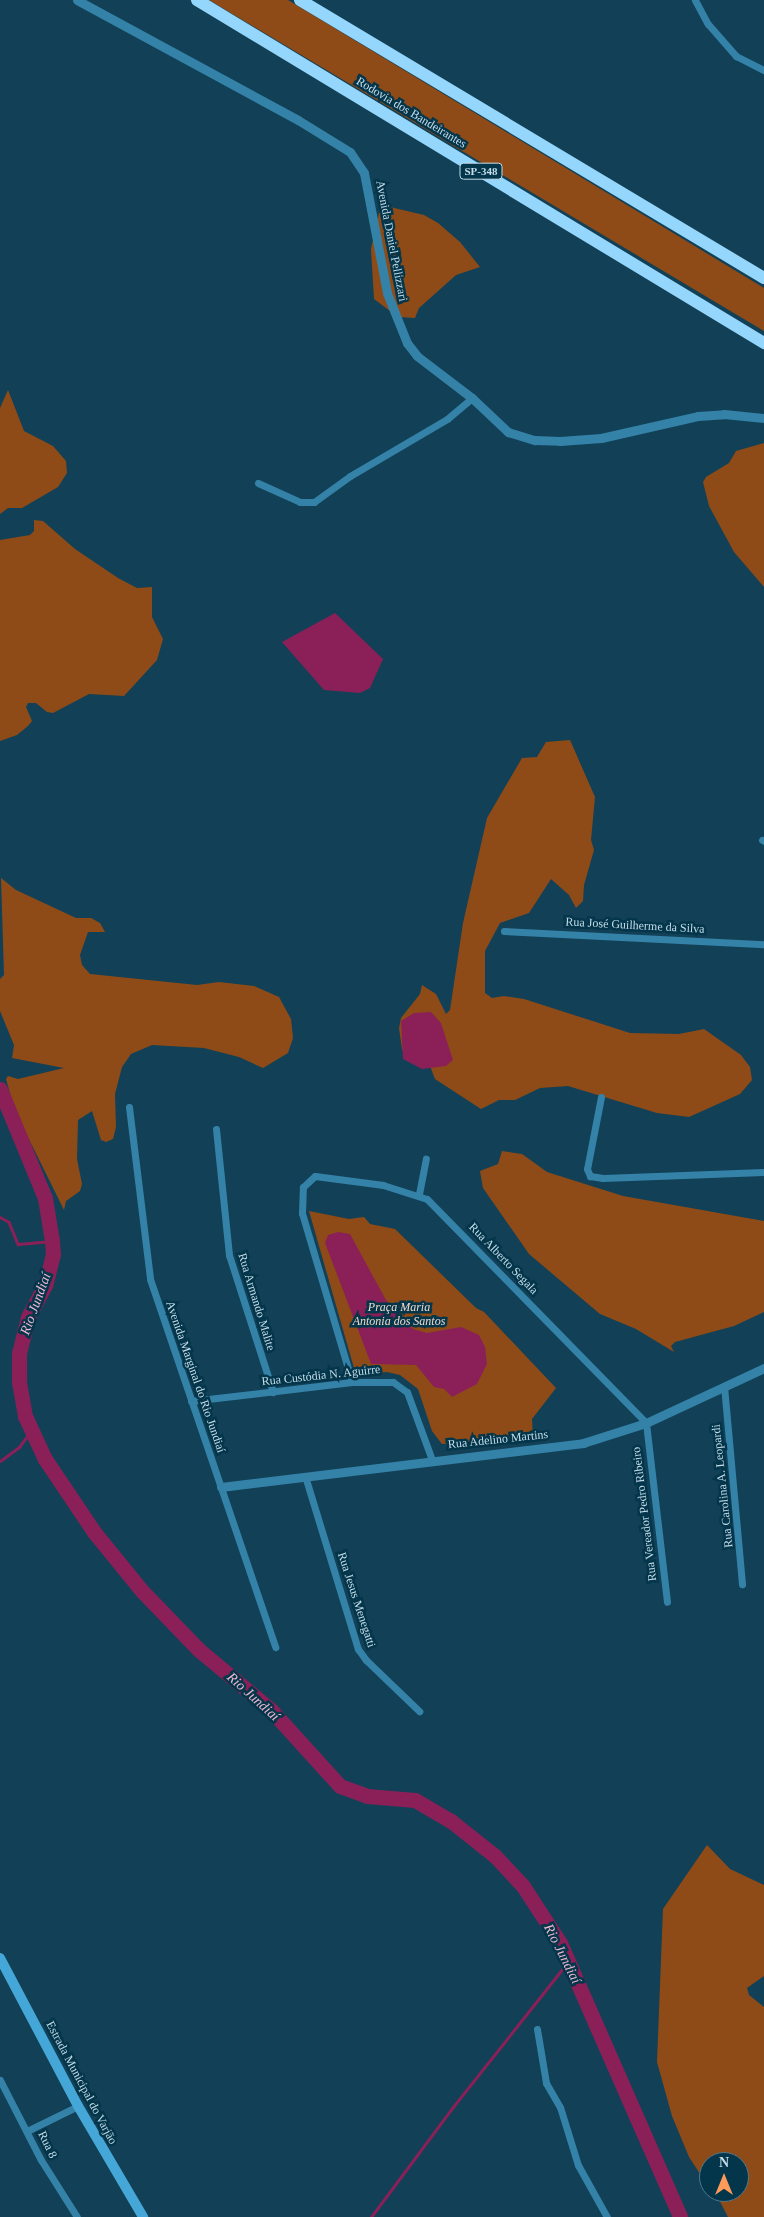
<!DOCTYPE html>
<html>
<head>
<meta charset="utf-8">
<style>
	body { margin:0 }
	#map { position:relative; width:764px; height:2217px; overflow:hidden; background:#124056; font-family:"Times New Roman",serif }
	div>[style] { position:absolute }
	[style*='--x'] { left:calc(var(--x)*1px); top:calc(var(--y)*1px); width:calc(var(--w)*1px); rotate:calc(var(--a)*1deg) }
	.green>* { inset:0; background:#8f4b17 }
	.water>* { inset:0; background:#8b2058 }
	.stream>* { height:2.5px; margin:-1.25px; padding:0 1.25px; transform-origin:1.25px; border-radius:1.25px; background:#8b2058 }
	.river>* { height:15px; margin:-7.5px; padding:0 7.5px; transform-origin:7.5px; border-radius:7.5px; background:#8b2058 }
	.minor>* { height:7px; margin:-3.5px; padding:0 3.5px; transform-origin:3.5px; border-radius:3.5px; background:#3482a8 }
	.tertiary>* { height:9px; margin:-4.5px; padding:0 4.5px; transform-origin:4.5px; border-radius:4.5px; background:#3482a8 }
	.secondary>* { height:10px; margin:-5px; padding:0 5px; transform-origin:5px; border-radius:5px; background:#44a7d7 }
	.motorway>* { height:12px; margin:-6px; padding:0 6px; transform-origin:6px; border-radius:6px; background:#95d7fc }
	span { translate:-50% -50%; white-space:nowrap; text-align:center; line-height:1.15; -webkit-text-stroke:5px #04364b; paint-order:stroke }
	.shield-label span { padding:1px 4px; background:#04364b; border:1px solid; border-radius:4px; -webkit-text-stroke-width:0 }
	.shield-label { font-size:11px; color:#c5dce9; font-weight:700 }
	.street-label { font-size:12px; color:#c5dce9 }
	.park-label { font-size:12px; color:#f3d9c9; font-style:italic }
	.water-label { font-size:14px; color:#f2b8cf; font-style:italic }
	.north { position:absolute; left:699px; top:2152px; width:50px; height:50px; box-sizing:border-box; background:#04364b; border:1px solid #51788a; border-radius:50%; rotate:0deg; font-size:14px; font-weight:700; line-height:20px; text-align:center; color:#c5dce9 }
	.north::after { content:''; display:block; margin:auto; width:18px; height:22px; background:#fe9b58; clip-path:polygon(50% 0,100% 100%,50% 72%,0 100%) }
</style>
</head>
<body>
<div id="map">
	<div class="green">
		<div style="clip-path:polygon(209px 0,288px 0,764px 288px,764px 331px)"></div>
		<div style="clip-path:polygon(390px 207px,424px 215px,438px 223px,460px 242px,480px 267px,456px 275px,419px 308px,415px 318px,398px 317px,374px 299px,371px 249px,379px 213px)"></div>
		<div style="clip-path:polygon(8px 390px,24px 431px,53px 446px,66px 461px,67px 473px,58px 487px,22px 508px,8px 508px,0 514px,0 408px)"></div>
		<div style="clip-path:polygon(764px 443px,764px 587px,734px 552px,709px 506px,703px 482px,706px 477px,729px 463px,736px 451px)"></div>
		<div style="clip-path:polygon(34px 520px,43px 521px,75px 549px,118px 578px,137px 588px,152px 587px,152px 617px,163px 639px,157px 660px,124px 696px,89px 694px,53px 713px,47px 712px,36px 703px,28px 703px,26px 707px,32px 721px,28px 726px,17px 735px,0 741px,0 540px,30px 535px,34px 531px)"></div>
		<div style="clip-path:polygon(570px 740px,595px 797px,591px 840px,594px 850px,584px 885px,583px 901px,576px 908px,569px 895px,551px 879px,529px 913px,500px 923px,485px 951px,485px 993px,492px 998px,504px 996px,524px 999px,630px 1033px,679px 1034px,704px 1029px,741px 1055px,750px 1067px,752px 1080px,740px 1094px,689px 1117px,657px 1113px,568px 1086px,540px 1088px,515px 1100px,499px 1100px,481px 1109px,435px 1079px,430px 1066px,410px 1059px,402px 1049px,399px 1028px,401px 1018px,420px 994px,422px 985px,436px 994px,446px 1014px,450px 1010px,463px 923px,487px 818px,522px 758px,537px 757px,546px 742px)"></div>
		<div style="clip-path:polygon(1px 878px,16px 890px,76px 918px,91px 918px,100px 923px,105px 932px,88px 932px,80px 955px,82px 965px,90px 974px,197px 985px,219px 982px,254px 986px,279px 997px,291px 1019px,293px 1038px,288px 1053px,263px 1068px,239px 1057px,204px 1048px,152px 1045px,131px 1054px,122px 1067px,115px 1094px,116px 1127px,113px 1139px,106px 1142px,101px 1140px,92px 1111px,78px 1120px,77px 1159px,82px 1184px,80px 1191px,66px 1201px,64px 1210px,15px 1111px,6px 1079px,8px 1076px,18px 1079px,64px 1068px,12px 1058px,14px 1045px,0 1011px,0 979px,4px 975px)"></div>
		<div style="clip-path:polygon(502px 1151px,522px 1154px,547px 1172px,623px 1196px,764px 1221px,764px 1312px,734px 1326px,675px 1342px,671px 1346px,674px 1352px,636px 1329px,600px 1314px,529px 1254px,483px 1188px,480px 1171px,498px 1164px)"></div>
		<div style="clip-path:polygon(309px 1211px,349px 1219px,364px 1217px,370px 1224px,395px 1229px,476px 1308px,484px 1312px,556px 1388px,532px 1419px,533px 1437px,442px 1444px,432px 1431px,418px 1389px,400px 1375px,387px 1372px,356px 1375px)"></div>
		<div style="clip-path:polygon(707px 1845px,730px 1869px,764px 1885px,764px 1976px,747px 1988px,749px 1995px,764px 2007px,764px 2217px,728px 2217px,715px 2192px,739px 2192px,739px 2162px,709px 2162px,709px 2185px,706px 2183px,689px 2157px,672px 2116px,657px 2062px,663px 1909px)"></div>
	</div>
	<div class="water">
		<div style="clip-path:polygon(335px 613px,383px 659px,370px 688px,360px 693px,324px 690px,282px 642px)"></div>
		<div style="clip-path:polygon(431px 1012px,441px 1023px,453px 1060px,446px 1066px,422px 1069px,403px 1059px,401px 1021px,414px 1013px)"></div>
		<div style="clip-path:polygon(338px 1232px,350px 1234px,386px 1300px,413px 1329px,427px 1333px,461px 1327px,479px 1335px,485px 1347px,487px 1364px,477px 1384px,452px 1397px,444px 1389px,434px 1387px,416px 1365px,371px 1364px,325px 1243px,328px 1235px)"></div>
	</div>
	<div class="stream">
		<div style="--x:0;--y:1217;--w:10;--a:29"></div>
		<div style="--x:9;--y:1222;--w:24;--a:68"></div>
		<div style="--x:18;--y:1244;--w:34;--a:-5"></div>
		<div style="--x:0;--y:1461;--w:24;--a:-36"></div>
		<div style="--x:19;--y:1447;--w:21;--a:-53"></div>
		<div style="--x:371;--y:2217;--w:137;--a:-53.3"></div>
		<div style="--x:453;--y:2107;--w:185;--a:-51.6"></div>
	</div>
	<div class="river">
		<div style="--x:0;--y:1089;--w:118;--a:67.6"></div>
		<div style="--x:45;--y:1198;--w:44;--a:80.8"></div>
		<div style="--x:52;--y:1241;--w:13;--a:86"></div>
		<div style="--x:53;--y:1254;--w:32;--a:104"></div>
		<div style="--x:45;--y:1285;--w:36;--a:118"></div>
		<div style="--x:28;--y:1317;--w:38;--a:104"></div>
		<div style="--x:19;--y:1354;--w:28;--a:90"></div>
		<div style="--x:19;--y:1382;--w:35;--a:80"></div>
		<div style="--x:25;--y:1416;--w:47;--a:65.1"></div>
		<div style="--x:45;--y:1459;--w:88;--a:56.1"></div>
		<div style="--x:94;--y:1532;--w:77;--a:50.8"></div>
		<div style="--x:143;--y:1592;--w:81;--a:46"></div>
		<div style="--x:199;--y:1650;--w:94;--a:39.8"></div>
		<div style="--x:271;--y:1710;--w:103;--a:47.8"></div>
		<div style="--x:340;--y:1786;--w:29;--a:20"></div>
		<div style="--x:367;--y:1796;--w:48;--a:4.8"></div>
		<div style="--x:415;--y:1800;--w:42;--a:30.3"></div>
		<div style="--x:451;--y:1821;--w:56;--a:38.5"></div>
		<div style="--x:495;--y:1856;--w:41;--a:47"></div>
		<div style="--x:523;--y:1886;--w:68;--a:57"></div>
		<div style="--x:560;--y:1943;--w:299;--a:66.3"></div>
	</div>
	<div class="minor">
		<div style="--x:695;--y:0;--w:27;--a:62"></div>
		<div style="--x:708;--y:24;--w:43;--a:48.8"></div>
		<div style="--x:736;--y:56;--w:31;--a:27"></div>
		<div style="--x:258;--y:483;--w:46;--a:24.3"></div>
		<div style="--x:300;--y:502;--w:14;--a:0"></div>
		<div style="--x:314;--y:502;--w:44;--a:-35.8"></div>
		<div style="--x:350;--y:476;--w:113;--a:-30.4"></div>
		<div style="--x:447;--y:419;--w:33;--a:-40"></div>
		<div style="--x:762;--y:840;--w:2;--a:27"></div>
		<div style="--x:504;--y:931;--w:260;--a:2.9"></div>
		<div style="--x:601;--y:1097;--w:73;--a:101"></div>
		<div style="--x:587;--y:1169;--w:8;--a:67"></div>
		<div style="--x:590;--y:1176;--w:13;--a:9"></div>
		<div style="--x:603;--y:1178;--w:161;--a:-2.1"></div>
		<div style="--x:129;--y:1107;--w:173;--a:83"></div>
		<div style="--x:150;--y:1279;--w:389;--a:71.2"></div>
		<div style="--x:216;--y:1129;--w:127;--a:84.1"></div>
		<div style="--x:229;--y:1255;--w:144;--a:72.2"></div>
		<div style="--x:419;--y:1194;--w:36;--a:-79"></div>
		<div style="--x:352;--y:1382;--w:176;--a:-106.5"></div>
		<div style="--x:302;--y:1213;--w:26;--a:-88"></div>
		<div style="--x:303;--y:1187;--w:16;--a:-43"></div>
		<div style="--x:315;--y:1176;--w:69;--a:7.5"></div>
		<div style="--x:383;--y:1185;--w:46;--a:17.7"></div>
		<div style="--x:427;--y:1199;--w:313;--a:45.6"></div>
		<div style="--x:646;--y:1423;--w:180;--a:83.3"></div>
		<div style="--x:724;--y:1386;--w:199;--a:84.8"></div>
		<div style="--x:191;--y:1401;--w:162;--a:-6.7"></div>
		<div style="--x:352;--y:1382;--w:41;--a:0"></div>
		<div style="--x:393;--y:1382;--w:17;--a:36"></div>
		<div style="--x:407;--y:1392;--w:72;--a:69.8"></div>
		<div style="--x:305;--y:1476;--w:181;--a:73"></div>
		<div style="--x:358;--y:1649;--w:14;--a:54"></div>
		<div style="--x:366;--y:1660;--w:74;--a:43.9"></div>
		<div style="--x:537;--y:2029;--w:55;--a:80.5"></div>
		<div style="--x:546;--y:2083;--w:28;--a:60"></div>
		<div style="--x:560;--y:2107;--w:61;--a:72.8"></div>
		<div style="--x:578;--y:2165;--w:60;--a:60.9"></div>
		<div style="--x:0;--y:2080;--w:90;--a:62.9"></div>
		<div style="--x:41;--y:2160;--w:67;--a:57.7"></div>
		<div style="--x:27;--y:2131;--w:57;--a:-26.1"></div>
	</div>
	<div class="tertiary">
		<div style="--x:77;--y:0;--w:251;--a:28.5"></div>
		<div style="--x:298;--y:120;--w:61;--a:31.6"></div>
		<div style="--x:350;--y:152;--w:25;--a:56"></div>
		<div style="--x:364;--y:173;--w:122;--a:79.1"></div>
		<div style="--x:387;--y:293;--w:54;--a:68.2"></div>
		<div style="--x:407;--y:343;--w:16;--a:52"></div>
		<div style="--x:417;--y:356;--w:69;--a:37.4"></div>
		<div style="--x:472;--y:398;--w:50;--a:43.4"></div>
		<div style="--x:508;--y:432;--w:28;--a:17"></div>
		<div style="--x:535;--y:440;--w:25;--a:2"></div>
		<div style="--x:560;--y:441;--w:41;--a:-4.2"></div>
		<div style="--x:601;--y:438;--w:99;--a:-12.8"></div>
		<div style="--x:698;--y:416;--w:26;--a:-4"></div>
		<div style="--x:724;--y:414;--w:40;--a:5.7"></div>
		<div style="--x:221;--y:1487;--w:365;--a:-6.9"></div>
		<div style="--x:583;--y:1443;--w:66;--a:-17.6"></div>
		<div style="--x:646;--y:1423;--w:130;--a:-25"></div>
	</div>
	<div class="secondary">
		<div style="--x:0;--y:1958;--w:167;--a:62.2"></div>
		<div style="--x:78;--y:2106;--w:129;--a:59.6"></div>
	</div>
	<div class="motorway">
		<div style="--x:197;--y:0;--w:663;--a:31.17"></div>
		<div style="--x:300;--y:0;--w:541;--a:30.93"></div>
	</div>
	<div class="shield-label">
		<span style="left:481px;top:171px">SP-348</span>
	</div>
	<div class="street-label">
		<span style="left:411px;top:113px;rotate:31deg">Rodovia dos Bandeirantes</span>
		<span style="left:391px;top:241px;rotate:79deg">Avenida Daniel Pellizzari</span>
		<span style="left:635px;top:926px;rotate:3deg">Rua José Guilherme da Silva</span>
		<span style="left:503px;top:1259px;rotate:46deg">Rua Alberto Segala</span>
		<span style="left:256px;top:1302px;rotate:73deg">Rua Armando Malite</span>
		<span style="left:321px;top:1376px;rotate:-6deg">Rua Custódia N. Aguirre</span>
		<span style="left:195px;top:1377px;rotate:71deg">Avenida Marginal do Rio Jundiaí</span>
		<span style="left:498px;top:1440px;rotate:-6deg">Rua Adelino Martins</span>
		<span style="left:723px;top:1486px;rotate:-96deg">Rua Carolina A. Leopardi</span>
		<span style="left:645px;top:1514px;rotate:-97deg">Rua Vereador Pedro Ribeiro</span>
		<span style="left:356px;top:1600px;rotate:72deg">Rua Jesus Menegatti</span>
		<span style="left:81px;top:2083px;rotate:62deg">Estrada Municipal do Varjão</span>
		<span style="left:47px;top:2145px;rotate:64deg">Rua 8</span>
	</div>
	<div class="park-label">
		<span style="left:399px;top:1315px">Praça Maria<br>Antonia dos Santos</span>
	</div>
	<div class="water-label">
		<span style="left:36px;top:1304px;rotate:-70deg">Rio Jundiaí</span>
		<span style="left:253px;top:1697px;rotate:42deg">Rio Jundiaí</span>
		<span style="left:562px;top:1954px;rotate:63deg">Rio Jundiaí</span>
	</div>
	<div class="north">N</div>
</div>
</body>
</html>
